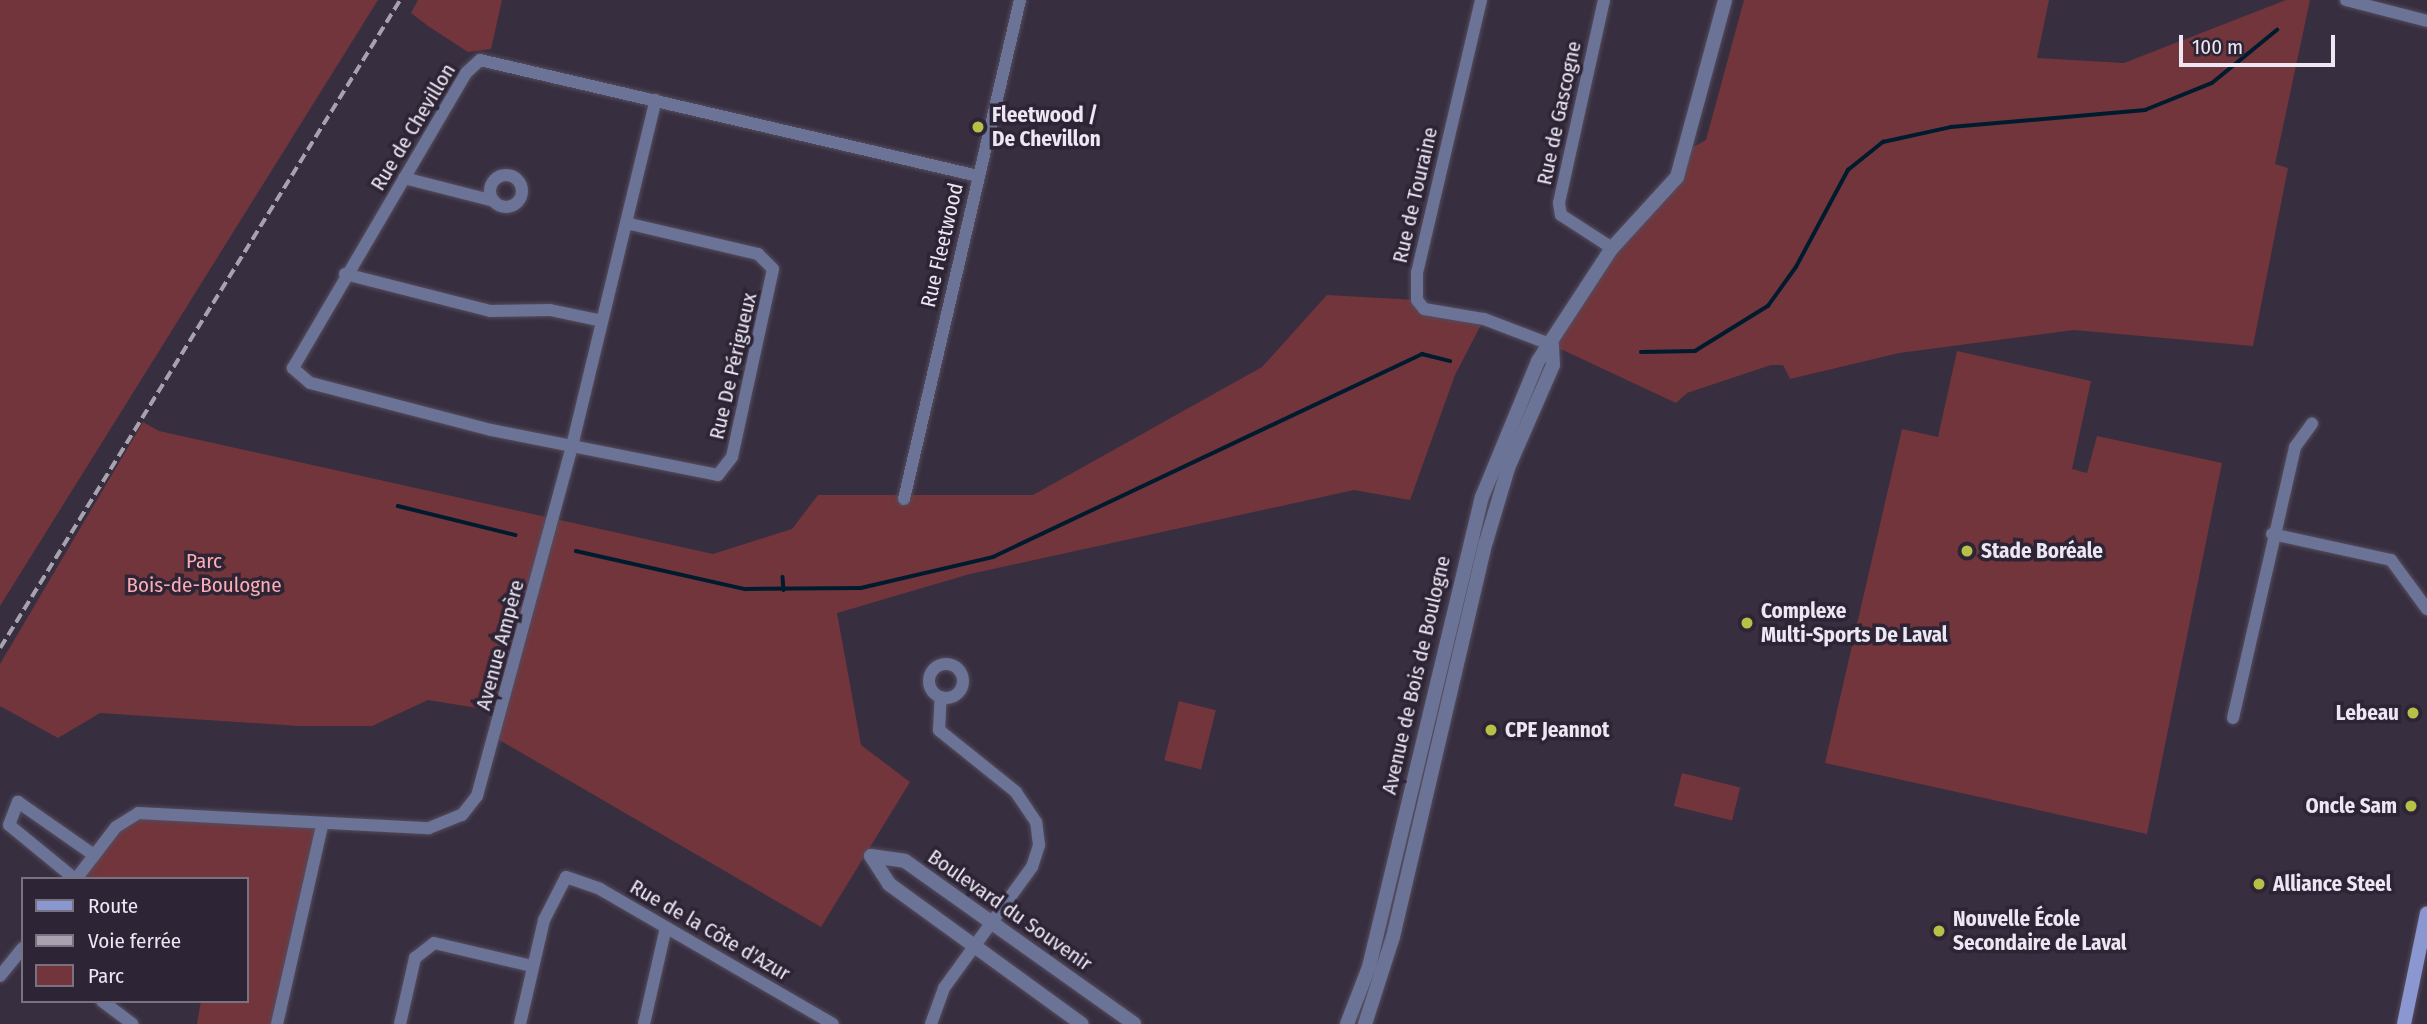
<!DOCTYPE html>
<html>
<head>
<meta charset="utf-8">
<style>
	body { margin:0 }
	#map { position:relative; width:2427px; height:1024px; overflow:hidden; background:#372e40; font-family:"Fira Sans Condensed",sans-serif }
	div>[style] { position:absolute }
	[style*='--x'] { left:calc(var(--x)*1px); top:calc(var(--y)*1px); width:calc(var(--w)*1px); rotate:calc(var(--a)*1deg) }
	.green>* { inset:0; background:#72353c; transform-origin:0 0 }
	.stream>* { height:3.5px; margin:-1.75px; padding:0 1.75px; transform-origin:1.75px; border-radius:1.75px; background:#001b2e }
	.roads { filter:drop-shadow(0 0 2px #544c5c) drop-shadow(0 0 2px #544c5c) }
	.minor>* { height:12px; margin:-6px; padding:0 6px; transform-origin:6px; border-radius:6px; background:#6b7397 }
	.minor>.ring { margin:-6px; padding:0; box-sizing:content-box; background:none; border:12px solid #6b7397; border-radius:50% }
	.tertiary>* { height:14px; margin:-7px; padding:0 7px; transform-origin:7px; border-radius:7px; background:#6b7397 }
	.secondary>* { height:14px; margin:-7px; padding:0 7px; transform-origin:7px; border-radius:7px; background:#8b97d0 }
	.rail>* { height:3.5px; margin-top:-1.75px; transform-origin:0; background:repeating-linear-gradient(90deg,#a8a2af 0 10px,transparent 0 15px) }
	.dots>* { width:19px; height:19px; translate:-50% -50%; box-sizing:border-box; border:4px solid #2d2435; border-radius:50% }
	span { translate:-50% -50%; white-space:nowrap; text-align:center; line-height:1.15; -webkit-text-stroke:7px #2d2435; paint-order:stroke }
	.street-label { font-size:21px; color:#ece7f2 }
	.poi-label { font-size:21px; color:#ece7f2; font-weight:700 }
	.left { translate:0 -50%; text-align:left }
	.right { translate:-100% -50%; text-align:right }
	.park-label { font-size:21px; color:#fcadb4 }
	.legend { position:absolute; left:21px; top:877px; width:228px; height:126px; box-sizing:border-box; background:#2d2435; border:2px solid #797281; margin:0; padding:9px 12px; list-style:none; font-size:21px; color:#ece7f2 }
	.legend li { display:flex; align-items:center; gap:14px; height:35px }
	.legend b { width:35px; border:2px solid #797281 }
	.scale { position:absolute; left:2179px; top:35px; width:156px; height:32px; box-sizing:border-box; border:4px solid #ece7f2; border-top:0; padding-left:9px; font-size:21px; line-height:24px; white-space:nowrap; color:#ece7f2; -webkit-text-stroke:5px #2d2435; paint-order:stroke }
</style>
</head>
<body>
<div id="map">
	<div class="green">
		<div style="clip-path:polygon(0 0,378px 0,0 606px)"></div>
		<div style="clip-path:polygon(418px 0,502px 0,491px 49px,468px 52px,428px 26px,411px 13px)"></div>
		<div style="clip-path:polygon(1744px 0,2049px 0,2037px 58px,2124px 63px,2286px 0,2310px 0,2275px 164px,2288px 168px,2253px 346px,2074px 330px,1899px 353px,1790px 379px,1783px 365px,1771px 365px,1687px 393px,1676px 403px,1552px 345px,1688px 150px,1706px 140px)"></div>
		<div style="clip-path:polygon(1327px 295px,1417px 300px,1424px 309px,1484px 319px,1455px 375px,1410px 500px,1354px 490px,970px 574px,837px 613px,861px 745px,910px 782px,821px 927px,496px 738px,502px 712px,428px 700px,372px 726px,299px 726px,100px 713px,58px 738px,0 706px,0 664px,143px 422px,159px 431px,713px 554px,792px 529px,818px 495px,1033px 495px,1262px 367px)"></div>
		<div style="clip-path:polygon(1957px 351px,2091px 381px,2072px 469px,2087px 473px,2097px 436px,2222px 463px,2147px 834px,1825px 763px,1902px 429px,1938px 437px)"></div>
		<div style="left:1179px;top:701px;width:38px;height:61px;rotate:14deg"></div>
		<div style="left:1682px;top:773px;width:60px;height:34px;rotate:14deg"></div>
		<div style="clip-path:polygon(126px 817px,322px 826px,277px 1024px,197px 1024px,201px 1001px,247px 1001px,247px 879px,76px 879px)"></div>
	</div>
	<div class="stream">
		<div style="--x:1641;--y:352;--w:54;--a:-1.1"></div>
		<div style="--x:1695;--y:351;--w:86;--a:-31.7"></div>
		<div style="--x:1768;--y:306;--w:48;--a:-54.3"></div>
		<div style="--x:1796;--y:267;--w:110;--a:-61.8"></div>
		<div style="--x:1848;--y:170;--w:45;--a:-38.7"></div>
		<div style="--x:1883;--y:142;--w:70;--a:-12.4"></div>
		<div style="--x:1951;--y:127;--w:195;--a:-5"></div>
		<div style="--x:2145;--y:110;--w:72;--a:-21.9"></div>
		<div style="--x:2212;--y:83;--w:84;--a:-39.2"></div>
		<div style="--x:398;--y:506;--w:121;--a:13.9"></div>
		<div style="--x:576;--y:551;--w:173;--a:12.7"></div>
		<div style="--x:745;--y:589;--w:116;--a:-0.5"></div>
		<div style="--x:861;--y:588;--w:136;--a:-13.2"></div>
		<div style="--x:993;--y:557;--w:475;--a:-25.3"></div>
		<div style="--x:1422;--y:354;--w:29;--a:14"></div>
		<div style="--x:783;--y:577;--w:13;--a:86"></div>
	</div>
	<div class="roads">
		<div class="minor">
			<div style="--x:1481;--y:0;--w:279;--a:103.2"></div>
			<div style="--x:1417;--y:272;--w:28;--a:90"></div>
			<div style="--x:1417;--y:300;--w:11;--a:52"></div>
			<div style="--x:1424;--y:309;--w:61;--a:9.5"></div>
			<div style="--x:1484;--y:319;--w:73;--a:20.9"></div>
			<div style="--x:1604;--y:0;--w:208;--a:102.5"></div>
			<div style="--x:1559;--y:203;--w:12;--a:81"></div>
			<div style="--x:1561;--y:215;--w:61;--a:32.9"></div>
			<div style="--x:2346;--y:0;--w:84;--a:14.5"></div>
			<div class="ring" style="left:490px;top:175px;width:20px;height:20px"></div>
			<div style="--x:404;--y:178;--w:93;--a:14.3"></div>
			<div style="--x:626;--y:223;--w:136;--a:13.2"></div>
			<div style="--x:758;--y:254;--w:21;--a:45"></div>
			<div style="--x:773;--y:269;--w:192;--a:102.3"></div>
			<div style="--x:732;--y:457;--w:23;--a:128"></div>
			<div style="--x:718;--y:475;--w:231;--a:-168.8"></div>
			<div style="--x:491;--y:430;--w:187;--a:-165.4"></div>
			<div style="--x:310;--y:383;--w:23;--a:-139"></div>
			<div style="--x:293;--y:368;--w:342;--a:-59.6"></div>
			<div style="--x:466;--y:73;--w:19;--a:-43"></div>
			<div style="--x:480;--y:60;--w:511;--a:13.11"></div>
			<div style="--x:345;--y:274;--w:150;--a:14.3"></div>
			<div style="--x:490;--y:311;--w:60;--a:-1"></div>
			<div style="--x:550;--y:310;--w:53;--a:11.9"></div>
			<div style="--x:904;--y:499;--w:512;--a:-76.91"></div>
			<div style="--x:2272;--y:534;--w:122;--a:12.3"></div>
			<div style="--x:2391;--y:560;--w:61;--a:53.7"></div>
			<div class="ring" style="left:929px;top:664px;width:22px;height:22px"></div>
			<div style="--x:2233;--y:718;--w:278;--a:-77.1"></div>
			<div style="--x:2295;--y:447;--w:29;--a:-54"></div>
			<div style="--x:75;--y:879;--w:85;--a:-140.7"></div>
			<div style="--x:9;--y:825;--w:25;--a:-69"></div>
			<div style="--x:18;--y:802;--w:93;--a:34.9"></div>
			<div style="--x:76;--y:879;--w:66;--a:-52.4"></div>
			<div style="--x:116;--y:827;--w:26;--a:-32"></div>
			<div style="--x:138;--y:813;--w:291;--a:3"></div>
			<div style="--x:429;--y:828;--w:35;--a:-22"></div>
			<div style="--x:462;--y:815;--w:24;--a:-52"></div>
			<div style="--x:477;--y:796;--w:363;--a:-74.8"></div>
			<div style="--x:572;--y:446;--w:356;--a:-76.4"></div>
			<div style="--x:0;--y:976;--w:36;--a:-51"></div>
			<div style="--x:102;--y:1001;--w:38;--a:37"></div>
			<div style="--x:277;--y:1024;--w:203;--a:-77.2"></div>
			<div style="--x:400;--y:1024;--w:68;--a:-77.2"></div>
			<div style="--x:415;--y:958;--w:24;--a:-38"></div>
			<div style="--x:434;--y:943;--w:101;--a:13.2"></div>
			<div style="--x:520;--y:1024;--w:107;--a:-77"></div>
			<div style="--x:544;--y:920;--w:48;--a:-62.9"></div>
			<div style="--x:566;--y:877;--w:36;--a:19"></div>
			<div style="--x:600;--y:889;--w:269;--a:30.1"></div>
			<div style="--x:644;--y:1024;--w:99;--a:-77.2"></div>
			<div style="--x:931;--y:1024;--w:38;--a:-70"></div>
			<div style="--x:944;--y:988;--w:150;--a:-54"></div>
			<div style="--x:1032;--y:867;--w:23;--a:-72"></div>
			<div style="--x:1039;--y:845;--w:23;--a:-97"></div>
			<div style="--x:1036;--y:822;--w:36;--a:-124"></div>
			<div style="--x:1016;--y:792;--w:99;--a:-141.2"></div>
			<div style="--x:939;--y:730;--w:33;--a:-87"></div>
		</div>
		<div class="tertiary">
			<div style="--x:871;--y:856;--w:34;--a:8"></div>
			<div style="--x:905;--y:861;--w:281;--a:35.4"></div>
			<div style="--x:871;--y:856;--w:33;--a:57"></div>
			<div style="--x:889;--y:884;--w:238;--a:36"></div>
			<div style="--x:1347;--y:1024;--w:61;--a:-68.9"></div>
			<div style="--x:1369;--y:967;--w:483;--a:-76.5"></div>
			<div style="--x:1482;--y:497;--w:147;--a:-67.6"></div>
			<div style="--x:1538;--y:361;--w:135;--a:-56.8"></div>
			<div style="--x:1612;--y:248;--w:96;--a:-47.5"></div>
			<div style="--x:1677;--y:177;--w:183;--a:-74.8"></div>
			<div style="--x:1365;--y:1024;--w:91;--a:-72.2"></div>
			<div style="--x:1393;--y:937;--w:406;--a:-76.8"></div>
			<div style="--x:1486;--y:542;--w:77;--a:-73.4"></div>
			<div style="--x:1508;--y:468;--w:112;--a:-66.4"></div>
			<div style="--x:1553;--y:365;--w:20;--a:-93"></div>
		</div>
		<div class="secondary">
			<div style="--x:2404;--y:1024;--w:113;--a:-78.3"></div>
		</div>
	</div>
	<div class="rail">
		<div style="--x:0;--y:648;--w:762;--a:-58.31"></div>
	</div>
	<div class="dots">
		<div style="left:978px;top:127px;background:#b7c148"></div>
		<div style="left:1967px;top:551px;background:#b7c148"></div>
		<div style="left:1747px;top:623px;background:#b7c148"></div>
		<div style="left:2413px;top:713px;background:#b7c148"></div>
		<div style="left:1491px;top:730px;background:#b7c148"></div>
		<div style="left:2411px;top:806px;background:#b7c148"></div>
		<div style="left:2259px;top:884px;background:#b7c148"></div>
		<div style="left:1939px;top:931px;background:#b7c148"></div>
	</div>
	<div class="street-label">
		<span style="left:1559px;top:113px;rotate:-78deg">Rue de Gascogne</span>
		<span style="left:413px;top:127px;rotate:-59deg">Rue de Chevillon</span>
		<span style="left:1415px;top:195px;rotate:-77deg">Rue de Touraine</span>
		<span style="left:942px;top:245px;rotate:-77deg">Rue Fleetwood</span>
		<span style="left:733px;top:366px;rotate:-77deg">Rue De Périgueux</span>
		<span style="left:500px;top:645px;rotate:-75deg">Avenue Ampère</span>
		<span style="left:1416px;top:675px;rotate:-77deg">Avenue de Bois de Boulogne</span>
		<span style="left:1010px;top:910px;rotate:35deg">Boulevard du Souvenir</span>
		<span style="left:710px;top:930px;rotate:30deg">Rue de la Côte d'Azur</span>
	</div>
	<div class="poi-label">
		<span class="left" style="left:992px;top:127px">Fleetwood /<br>De Chevillon</span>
		<span class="left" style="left:1981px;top:551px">Stade Boréale</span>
		<span class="left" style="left:1761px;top:623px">Complexe<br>Multi-Sports De Laval</span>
		<span class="right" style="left:2399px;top:713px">Lebeau</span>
		<span class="left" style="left:1505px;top:730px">CPE Jeannot</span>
		<span class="right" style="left:2397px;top:806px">Oncle Sam</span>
		<span class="left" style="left:2273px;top:884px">Alliance Steel</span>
		<span class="left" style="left:1953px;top:931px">Nouvelle École<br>Secondaire de Laval</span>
	</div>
	<div class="park-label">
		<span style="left:204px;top:573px">Parc<br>Bois-de-Boulogne</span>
	</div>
	<ul class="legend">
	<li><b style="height:9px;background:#8b97d0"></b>Route</li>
	<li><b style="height:9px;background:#a8a2af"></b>Voie ferrée</li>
	<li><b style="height:19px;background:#72353c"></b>Parc</li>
	</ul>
	<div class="scale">100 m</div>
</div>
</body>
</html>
